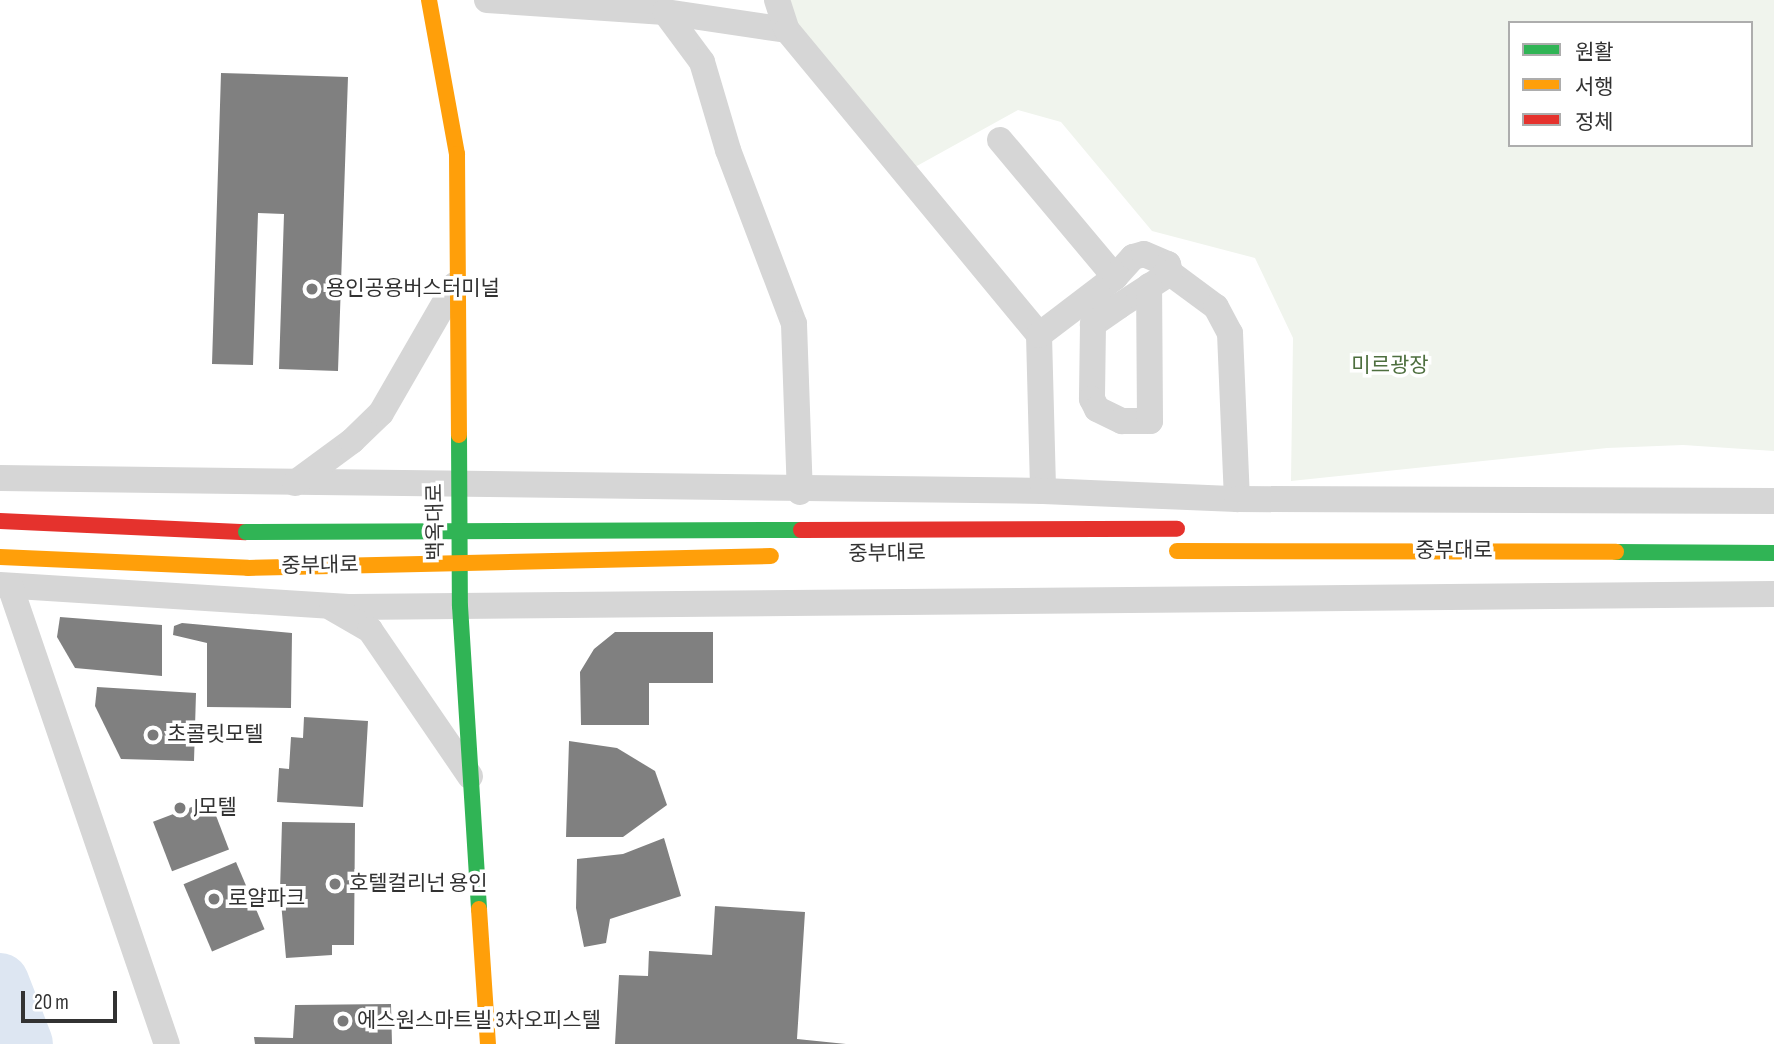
<!DOCTYPE html>
<html>
<head>
<meta charset="utf-8">
<style>
	body { margin:0 }
	#map { position:relative; width:1774px; height:1044px; overflow:hidden; background:#fff; font-family:"Sofia Sans Condensed","Noto Sans KR",sans-serif }
	div>[style] { position:absolute }
	[style*='--x'] { left:calc(var(--x)*1px); top:calc(var(--y)*1px); width:calc(var(--w)*1px); rotate:calc(var(--a)*1deg) }
	.green>* { inset:0; background:#f0f4ed }
	.river>* { height:58px; margin:-29px; padding:0 29px; transform-origin:29px; border-radius:29px; background:#dde6f2 }
	.building>* { inset:0; background:#808080; transform-origin:0 0 }
	.street>* { height:26px; margin:-13px; padding:0 13px; transform-origin:13px; border-radius:13px; background:#d6d6d6 }
	.fast>* { height:16px; margin:-8px; padding:0 8px; transform-origin:8px; border-radius:8px; background:#30b455 }
	.slow>* { height:16px; margin:-8px; padding:0 8px; transform-origin:8px; border-radius:8px; background:#ff9f0a }
	.jam>* { height:16px; margin:-8px; padding:0 8px; transform-origin:8px; border-radius:8px; background:#e5322d }
	.fast-bridge>* { height:16px; margin:-8px; padding:0 8px; transform-origin:8px; border-radius:8px; background:#30b455 }
	.slow-bridge>* { height:16px; margin:-8px; padding:0 8px; transform-origin:8px; border-radius:8px; background:#ff9f0a }
	.jam-bridge>* { height:16px; margin:-8px; padding:0 8px; transform-origin:8px; border-radius:8px; background:#e5322d }
	.dots>* { width:19px; height:19px; translate:-50% -50%; box-sizing:border-box; border:4px solid #fff; border-radius:50% }
	span { translate:-50% -50%; white-space:nowrap; text-align:center; line-height:1.15; -webkit-text-stroke:7px #fff; paint-order:stroke }
	.poi-label { font-size:21px; color:#323232 }
	.left { translate:0 -50%; text-align:left }
	.park-label { font-size:21px; color:#4e6f3f }
	.street-label { font-size:21px; color:#323232 }
	.legend { position:absolute; left:1508px; top:21px; width:245px; height:126px; box-sizing:border-box; background:#fff; border:2px solid #adadad; margin:0; padding:9px 12px; list-style:none; font-size:21px; color:#323232 }
	.legend li { display:flex; align-items:center; gap:14px; height:35px }
	.legend b { width:35px; border:2px solid #adadad }
	.scale { position:absolute; left:21px; top:991px; width:96px; height:32px; box-sizing:border-box; border:4px solid #323232; border-top:0; padding-left:9px; font-size:21px; line-height:24px; white-space:nowrap; color:#323232; -webkit-text-stroke:5px #fff; paint-order:stroke }
</style>
</head>
<body>
<div id="map">
	<div class="green">
		<div style="clip-path:polygon(evenodd,789px 0,1774px 0,1774px 451px,1683px 445px,1607px 448px,1291px 481px,1293px 338px,1255px 258px,1152px 231px,1061px 122px,1018px 110px,915px 167px,795px 22px,789px 0,1510px 23px,1751px 23px,1751px 145px,1510px 145px,1510px 23px)"></div>
	</div>
	<div class="river">
		<div style="--x:0;--y:982;--w:66;--a:68.8"></div>
	</div>
	<div class="building">
		<div style="clip-path:polygon(221px 73px,348px 77px,338px 371px,279px 369px,284px 214px,258px 213px,253px 365px,212px 364px)"></div>
		<div style="clip-path:polygon(60px 617px,162px 625px,162px 676px,75px 668px,57px 637px)"></div>
		<div style="clip-path:polygon(182px 623px,292px 633px,291px 708px,207px 707px,207px 643px,173px 635px,174px 626px)"></div>
		<div style="clip-path:polygon(615px 632px,713px 632px,713px 683px,649px 683px,649px 725px,581px 725px,580px 672px,594px 649px)"></div>
		<div style="clip-path:polygon(97px 687px,196px 693px,194px 761px,121px 759px,95px 706px)"></div>
		<div style="clip-path:polygon(304px 717px,368px 721px,363px 807px,277px 802px,279px 768px,289px 769px,291px 737px,303px 738px)"></div>
		<div style="clip-path:polygon(569px 741px,617px 748px,655px 771px,667px 805px,623px 837px,566px 837px)"></div>
		<div style="left:210px;top:800px;width:53px;height:61px;rotate:69deg"></div>
		<div style="clip-path:polygon(282px 822px,355px 823px,354px 945px,332px 945px,332px 955px,286px 958px,280px 891px)"></div>
		<div style="clip-path:polygon(664px 838px,681px 896px,610px 919px,606px 943px,584px 947px,576px 908px,577px 859px,623px 854px)"></div>
		<div style="left:236px;top:862px;width:73px;height:57px;rotate:67deg"></div>
		<div style="clip-path:polygon(715px 906px,805px 912px,797px 1039px,846px 1044px,615px 1044px,619px 975px,648px 976px,649px 951px,712px 955px)"></div>
		<div style="clip-path:polygon(391px 1004px,392px 1044px,255px 1044px,254px 1037px,293px 1038px,295px 1005px)"></div>
	</div>
	<div class="street">
		<div style="--x:487;--y:0;--w:178;--a:3.9"></div>
		<div style="--x:665;--y:12;--w:123;--a:8.4"></div>
		<div style="--x:777;--y:0;--w:32;--a:72"></div>
		<div style="--x:787;--y:30;--w:396;--a:50.4"></div>
		<div style="--x:1039;--y:335;--w:156;--a:88.5"></div>
		<div style="--x:665;--y:12;--w:62;--a:53.5"></div>
		<div style="--x:702;--y:62;--w:92;--a:73.5"></div>
		<div style="--x:728;--y:150;--w:186;--a:69.2"></div>
		<div style="--x:794;--y:324;--w:168;--a:88"></div>
		<div style="--x:1000;--y:140;--w:179;--a:50"></div>
		<div style="--x:1170;--y:273;--w:57;--a:36.5"></div>
		<div style="--x:1216;--y:307;--w:30;--a:62"></div>
		<div style="--x:1230;--y:333;--w:166;--a:87.6"></div>
		<div style="--x:1039;--y:335;--w:96;--a:-37.3"></div>
		<div style="--x:1115;--y:277;--w:27;--a:-48"></div>
		<div style="--x:1133;--y:257;--w:11;--a:-15"></div>
		<div style="--x:1144;--y:254;--w:26;--a:23"></div>
		<div style="--x:1168;--y:264;--w:9;--a:77"></div>
		<div style="--x:1170;--y:273;--w:61;--a:147.1"></div>
		<div style="--x:1119;--y:306;--w:32;--a:145"></div>
		<div style="--x:1093;--y:324;--w:75;--a:90.8"></div>
		<div style="--x:1092;--y:399;--w:11;--a:63"></div>
		<div style="--x:1097;--y:409;--w:28;--a:26"></div>
		<div style="--x:1122;--y:421;--w:28;--a:0"></div>
		<div style="--x:1150;--y:421;--w:135;--a:-90.4"></div>
		<div style="--x:0;--y:478;--w:1043;--a:0.71"></div>
		<div style="--x:1043;--y:491;--w:194;--a:2.4"></div>
		<div style="--x:1237;--y:499;--w:537;--a:0.21"></div>
		<div style="--x:295;--y:483;--w:71;--a:-36.4"></div>
		<div style="--x:352;--y:441;--w:40;--a:-44"></div>
		<div style="--x:381;--y:413;--w:148;--a:-60"></div>
		<div style="--x:0;--y:585;--w:353;--a:3.6"></div>
		<div style="--x:352;--y:607;--w:1422;--a:-0.52"></div>
		<div style="--x:10;--y:586;--w:484;--a:71.1"></div>
		<div style="--x:332;--y:608;--w:44;--a:30.1"></div>
		<div style="--x:370;--y:630;--w:177;--a:55.6"></div>
	</div>
	<div class="fast">
		<div style="--x:459;--y:435;--w:171;--a:89.7"></div>
		<div style="--x:460;--y:606;--w:304;--a:86.4"></div>
		<div style="--x:1616;--y:552;--w:158;--a:0.4"></div>
	</div>
	<div class="slow">
		<div style="--x:429;--y:0;--w:157;--a:79.7"></div>
		<div style="--x:457;--y:154;--w:281;--a:89.6"></div>
		<div style="--x:1177;--y:551;--w:439;--a:0.1"></div>
		<div style="--x:0;--y:557;--w:248;--a:2.5"></div>
		<div style="--x:479;--y:909;--w:135;--a:86.2"></div>
	</div>
	<div class="jam">
		<div style="--x:0;--y:521;--w:246;--a:2.6"></div>
	</div>
	<div class="fast-bridge">
		<div style="--x:246;--y:532;--w:555;--a:-0.21"></div>
	</div>
	<div class="slow-bridge">
		<div style="--x:248;--y:568;--w:523;--a:-1.31"></div>
	</div>
	<div class="jam-bridge">
		<div style="--x:801;--y:530;--w:376;--a:-0.2"></div>
	</div>
	<div class="dots">
		<div style="left:312px;top:289px;background:#7a7a7a"></div>
		<div style="left:153px;top:735px;background:#7a7a7a"></div>
		<div style="left:180px;top:808px;background:#7a7a7a"></div>
		<div style="left:335px;top:884px;background:#7a7a7a"></div>
		<div style="left:214px;top:899px;background:#7a7a7a"></div>
		<div style="left:343px;top:1021px;background:#7a7a7a"></div>
	</div>
	<div class="poi-label">
		<span class="left" style="left:326px;top:289px">용인공용버스터미널</span>
		<span class="left" style="left:167px;top:735px">초콜릿모텔</span>
		<span class="left" style="left:194px;top:808px">J모텔</span>
		<span class="left" style="left:349px;top:884px">호텔컬리넌 용인</span>
		<span class="left" style="left:228px;top:899px">로얄파크</span>
		<span class="left" style="left:357px;top:1021px">에스원스마트빌 3차오피스텔</span>
	</div>
	<div class="park-label">
		<span style="left:1390px;top:366px">미르광장</span>
	</div>
	<div class="street-label">
		<span style="left:436px;top:522px;rotate:-91deg">백옥대로</span>
		<span style="left:1454px;top:551px">중부대로</span>
		<span style="left:887px;top:554px;rotate:-1deg">중부대로</span>
		<span style="left:320px;top:566px;rotate:-1deg">중부대로</span>
	</div>
	<ul class="legend">
	<li><b style="height:9px;background:#30b455"></b>원활</li>
	<li><b style="height:9px;background:#ff9f0a"></b>서행</li>
	<li><b style="height:9px;background:#e5322d"></b>정체</li>
	</ul>
	<div class="scale">20 m</div>
</div>
</body>
</html>
